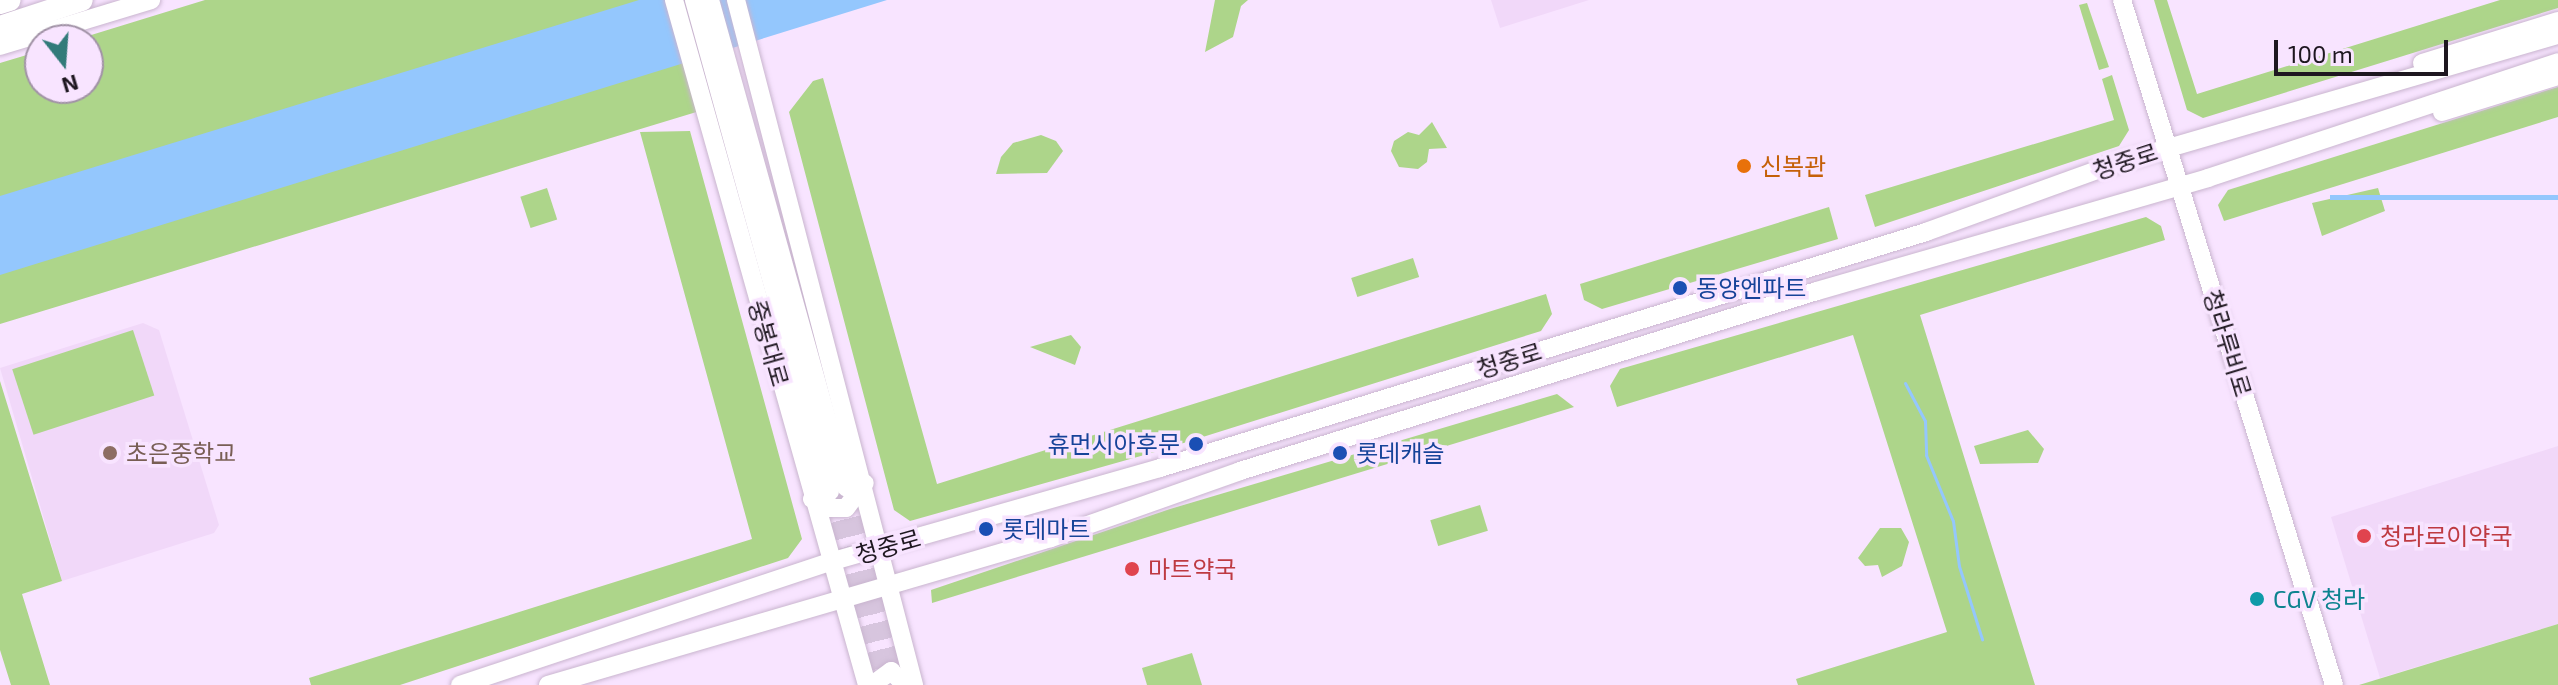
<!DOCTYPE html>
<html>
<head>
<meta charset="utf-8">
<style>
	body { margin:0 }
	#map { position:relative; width:2558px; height:685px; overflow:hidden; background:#f8e4ff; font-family:"Exo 2","Noto Sans KR",sans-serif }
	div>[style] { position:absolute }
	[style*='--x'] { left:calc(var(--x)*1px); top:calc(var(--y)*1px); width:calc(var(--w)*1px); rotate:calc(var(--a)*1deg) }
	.built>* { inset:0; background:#f1d8f9 }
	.green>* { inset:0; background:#add58a; transform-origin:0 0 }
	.water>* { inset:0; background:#94c7fd; transform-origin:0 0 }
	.stream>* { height:3px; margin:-1.5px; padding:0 1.5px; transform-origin:1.5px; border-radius:1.5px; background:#94c7fd }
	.secondary-tunnel>* { height:18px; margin-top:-9px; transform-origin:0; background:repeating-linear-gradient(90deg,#d7c5de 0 18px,transparent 0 27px) }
	.roads { filter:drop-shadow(0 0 2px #c9b5cf) drop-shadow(0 0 2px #c9b5cf) }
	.secondary>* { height:18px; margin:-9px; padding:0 9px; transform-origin:9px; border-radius:9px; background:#fff }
	.highway>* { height:22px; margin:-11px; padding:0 11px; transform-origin:11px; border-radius:11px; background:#fff }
	.dots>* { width:22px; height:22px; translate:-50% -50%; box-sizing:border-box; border:4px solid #f8e4ff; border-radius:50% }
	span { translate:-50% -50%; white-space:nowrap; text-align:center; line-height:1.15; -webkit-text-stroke:7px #f8e4ff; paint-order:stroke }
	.street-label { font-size:24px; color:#1e1720 }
	.food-label { font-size:24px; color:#c56008 }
	.left { translate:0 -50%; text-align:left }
	.transit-label { font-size:24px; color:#164399 }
	.right { translate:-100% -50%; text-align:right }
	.education-label { font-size:24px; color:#785e54 }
	.health-label { font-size:24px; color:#be3a42 }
	.culture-label { font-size:24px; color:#0d838f }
	.north { position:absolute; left:24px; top:24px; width:80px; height:80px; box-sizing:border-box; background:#f8e4ff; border:2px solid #a192a6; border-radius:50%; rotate:163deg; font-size:22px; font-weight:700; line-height:32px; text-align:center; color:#1e1720 }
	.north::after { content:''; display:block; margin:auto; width:28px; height:36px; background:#327b7a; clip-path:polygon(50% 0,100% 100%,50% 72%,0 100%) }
	.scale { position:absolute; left:2274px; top:40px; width:174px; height:36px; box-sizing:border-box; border:4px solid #1e1720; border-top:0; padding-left:10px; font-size:24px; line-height:28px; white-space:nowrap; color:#1e1720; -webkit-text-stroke:6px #f8e4ff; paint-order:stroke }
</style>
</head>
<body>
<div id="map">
	<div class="built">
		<div style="clip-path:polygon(1491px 0,1589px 0,1500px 28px)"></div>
		<div style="clip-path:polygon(143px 323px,159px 330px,219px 525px,214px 533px,62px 581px,0 368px)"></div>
		<div style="clip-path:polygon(2558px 446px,2558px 624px,2380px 678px,2331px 517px)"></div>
	</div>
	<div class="green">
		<div style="clip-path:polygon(205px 0,661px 0,703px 110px,0 324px,0 63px,40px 51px,40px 88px,88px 88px,88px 40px,75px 40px)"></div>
		<div style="clip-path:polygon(1215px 0,1248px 0,1241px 6px,1233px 37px,1205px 52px)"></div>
		<div style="clip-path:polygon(2154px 0,2167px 0,2197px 94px,2500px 0,2558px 0,2558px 8px,2203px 118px,2187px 110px)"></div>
		<div style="clip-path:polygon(2087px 3px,2109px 67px,2099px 70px,2079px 5px)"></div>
		<div style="clip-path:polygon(2112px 75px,2129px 130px,2119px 146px,1875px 227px,1865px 195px,2114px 120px,2102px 79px)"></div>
		<div style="clip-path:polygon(823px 78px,937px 484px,1546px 294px,1552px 314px,1541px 331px,1155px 452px,910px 521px,894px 510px,789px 112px,813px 81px)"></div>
		<div style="clip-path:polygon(2558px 87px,2558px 117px,2224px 221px,2218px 205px,2228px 190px)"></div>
		<div style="clip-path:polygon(1432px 122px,1447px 148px,1429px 149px,1427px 162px,1418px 169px,1399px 167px,1391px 151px,1394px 141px,1408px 132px,1419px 135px)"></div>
		<div style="clip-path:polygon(690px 131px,802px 539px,788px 558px,400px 685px,311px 685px,309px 678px,752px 539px,640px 132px)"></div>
		<div style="clip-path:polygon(1041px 135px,1056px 141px,1063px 151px,1047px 173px,996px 174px,1001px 157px,1013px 143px)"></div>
		<div style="left:547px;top:188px;width:33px;height:28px;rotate:72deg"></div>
		<div style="clip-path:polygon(2378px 188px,2385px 211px,2322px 236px,2312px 203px)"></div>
		<div style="clip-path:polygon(1829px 207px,1838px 239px,1602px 309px,1584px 300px,1580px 284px)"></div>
		<div style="clip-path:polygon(2146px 217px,2161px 226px,2165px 240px,1920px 315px,2035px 685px,1798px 685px,1796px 679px,1947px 632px,1853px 335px,1617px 407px,1610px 386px,1620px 369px)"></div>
		<div style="left:1413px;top:258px;width:20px;height:65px;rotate:72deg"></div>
		<div style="left:133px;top:330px;width:69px;height:127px;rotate:72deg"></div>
		<div style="clip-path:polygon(1071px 335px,1081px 347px,1075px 365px,1030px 347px)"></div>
		<div style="clip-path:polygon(0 381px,62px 581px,22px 594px,50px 685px,11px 685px,0 650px)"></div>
		<div style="clip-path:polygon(1557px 394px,1574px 407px,932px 603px,931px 590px,1170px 509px)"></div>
		<div style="clip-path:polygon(2028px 430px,2044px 449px,2038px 463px,1980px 464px,1974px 446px)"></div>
		<div style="left:1480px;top:505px;width:27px;height:52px;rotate:73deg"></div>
		<div style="clip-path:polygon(1880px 528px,1901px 528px,1909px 542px,1902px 566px,1882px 577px,1878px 565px,1865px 566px,1858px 558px)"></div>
		<div style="clip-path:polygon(2558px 624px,2558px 685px,2359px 685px)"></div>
		<div style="clip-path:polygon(1192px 653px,1202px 685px,1147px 685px,1142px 668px)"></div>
	</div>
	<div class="water">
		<div style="clip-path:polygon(639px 0,887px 0,0 275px,0 196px)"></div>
		<div style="left:2558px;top:195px;width:5px;height:228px;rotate:90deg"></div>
	</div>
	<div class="stream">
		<div style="--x:1905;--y:383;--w:43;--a:62.2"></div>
		<div style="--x:1925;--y:421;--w:34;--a:88"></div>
		<div style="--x:1926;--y:455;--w:71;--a:67.8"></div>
		<div style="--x:1953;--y:521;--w:45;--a:82.4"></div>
		<div style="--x:1959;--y:566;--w:77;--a:72.5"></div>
	</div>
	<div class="secondary-tunnel">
		<div style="--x:847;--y:491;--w:201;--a:74.4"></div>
		<div style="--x:831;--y:495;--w:197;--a:74.7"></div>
	</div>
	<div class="roads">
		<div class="secondary">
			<div style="--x:674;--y:0;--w:712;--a:74.26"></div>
			<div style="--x:694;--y:0;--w:510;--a:74.55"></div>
			<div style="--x:710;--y:0;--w:506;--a:74.4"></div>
			<div style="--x:736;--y:0;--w:708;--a:75.43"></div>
			<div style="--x:2122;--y:0;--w:717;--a:72.8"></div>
			<div style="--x:0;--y:46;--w:158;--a:-16.9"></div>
			<div style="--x:2422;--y:63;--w:142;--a:-17.2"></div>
			<div style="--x:2442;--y:112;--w:121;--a:-17.2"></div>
			<div style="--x:812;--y:499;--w:18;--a:29"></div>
			<div style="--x:828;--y:508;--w:18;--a:0"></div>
			<div style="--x:846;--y:508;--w:31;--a:-53"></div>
			<div style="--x:460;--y:685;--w:390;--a:-18.4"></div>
			<div style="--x:830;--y:562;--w:343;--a:-15.9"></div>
			<div style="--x:1160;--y:468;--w:802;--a:-17.12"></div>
			<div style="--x:1926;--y:232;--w:203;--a:-19.9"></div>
			<div style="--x:2117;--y:163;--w:459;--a:-16.2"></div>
			<div style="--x:548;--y:685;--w:524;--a:-16.29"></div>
			<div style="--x:1051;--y:538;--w:201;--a:-19.5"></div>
			<div style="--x:1240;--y:471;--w:604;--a:-17.33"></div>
			<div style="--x:1817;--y:291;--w:407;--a:-16.1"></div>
			<div style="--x:2208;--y:178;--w:369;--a:-18.3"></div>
			<div style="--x:872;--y:685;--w:24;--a:-36"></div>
			<div style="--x:891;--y:671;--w:20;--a:45"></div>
		</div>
		<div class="highway">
			<div style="--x:0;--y:3;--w:10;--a:-17"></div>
			<div style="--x:0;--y:27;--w:86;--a:-18.2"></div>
		</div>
	</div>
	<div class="dots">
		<div style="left:1744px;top:166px;background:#e8710a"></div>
		<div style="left:1680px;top:288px;background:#1a4fb4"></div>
		<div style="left:1196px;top:444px;background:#1a4fb4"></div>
		<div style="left:110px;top:453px;background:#8d6e63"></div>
		<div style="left:1340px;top:453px;background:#1a4fb4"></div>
		<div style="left:986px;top:529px;background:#1a4fb4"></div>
		<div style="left:2364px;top:536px;background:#e0444e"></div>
		<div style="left:1132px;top:569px;background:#e0444e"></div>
		<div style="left:2257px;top:599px;background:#0f9aa8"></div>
	</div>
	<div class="street-label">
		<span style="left:2125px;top:161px;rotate:-18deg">청중로</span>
		<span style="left:769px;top:343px;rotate:74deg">중봉대로</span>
		<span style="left:2228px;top:343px;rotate:73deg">청라루비로</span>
		<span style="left:1509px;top:360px;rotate:-17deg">청중로</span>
		<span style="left:888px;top:546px;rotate:-16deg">청중로</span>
	</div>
	<div class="food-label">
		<span class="left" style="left:1760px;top:166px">신복관</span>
	</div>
	<div class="transit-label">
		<span class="left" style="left:1696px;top:288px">동양엔파트</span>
		<span class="right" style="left:1180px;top:444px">휴먼시아후문</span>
		<span class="left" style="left:1356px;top:453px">롯데캐슬</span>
		<span class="left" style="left:1002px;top:529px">롯데마트</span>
	</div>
	<div class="education-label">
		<span class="left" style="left:126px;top:453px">초은중학교</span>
	</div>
	<div class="health-label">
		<span class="left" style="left:2380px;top:536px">청라로이약국</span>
		<span class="left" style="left:1148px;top:569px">마트약국</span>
	</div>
	<div class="culture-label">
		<span class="left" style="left:2273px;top:599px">CGV 청라</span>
	</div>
	<div class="north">N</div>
	<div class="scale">100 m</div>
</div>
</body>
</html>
